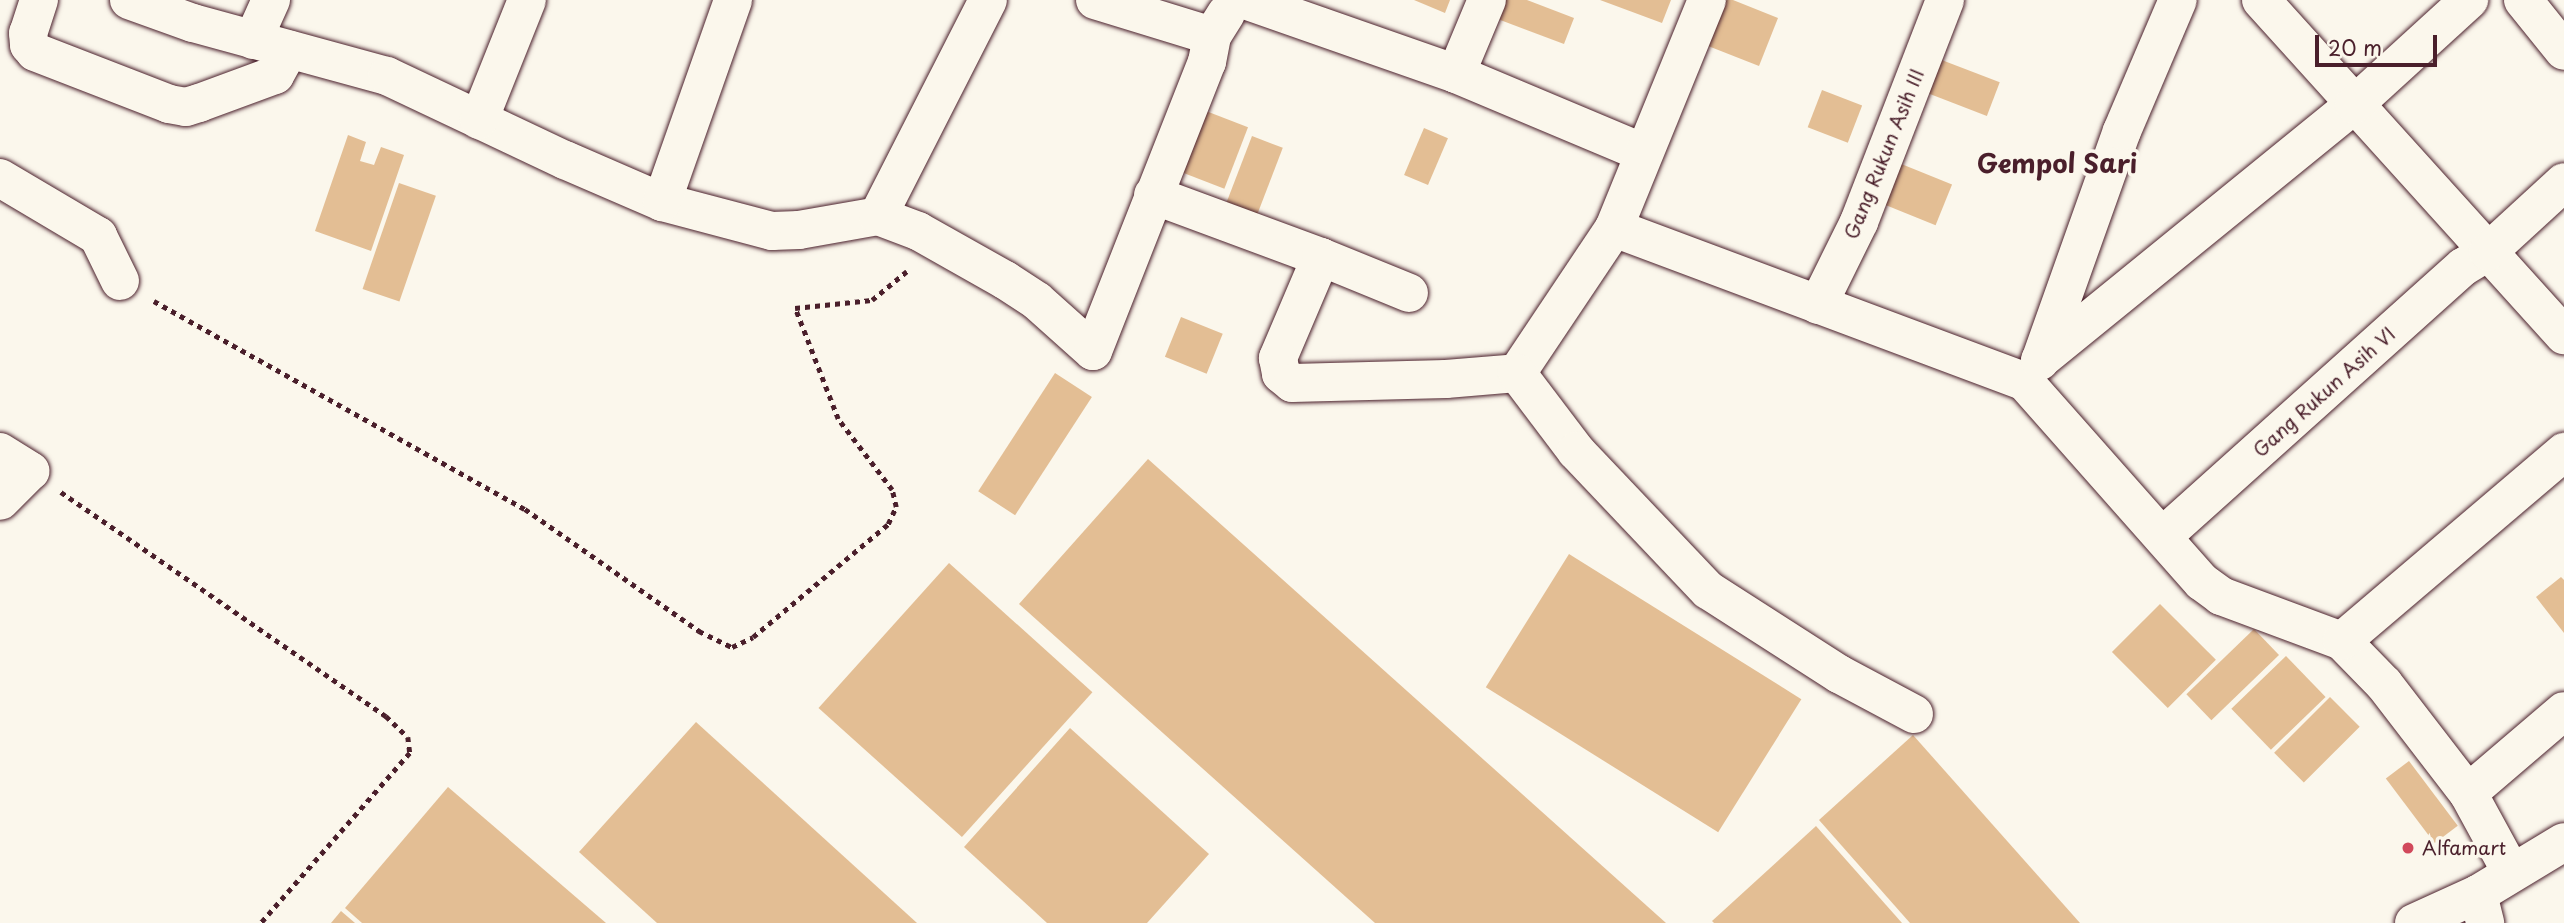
<!DOCTYPE html>
<html>
<head>
<meta charset="utf-8">
<style>
	body { margin:0 }
	#map { position:relative; width:2564px; height:923px; overflow:hidden; background:#fbf7ec; font-family:"Playpen Sans",sans-serif }
	div>[style] { position:absolute }
	[style*='--x'] { left:calc(var(--x)*1px); top:calc(var(--y)*1px); width:calc(var(--w)*1px); rotate:calc(var(--a)*1deg) }
	.building>* { inset:0; background:#e3be94; transform-origin:0 0 }
	.path>* { height:4.5px; margin-top:-2.25px; transform-origin:0; background:repeating-linear-gradient(90deg,#4a1f2b 0 5px,transparent 0 10px) }
	.roads { filter:drop-shadow(0 0 2px #4a1f2b) drop-shadow(0 0 2px #4a1f2b) }
	.street>* { height:38px; margin:-19px; padding:0 19px; transform-origin:19px; border-radius:19px; background:#fbf7ec }
	.secondary>* { height:38px; margin:-19px; padding:0 19px; transform-origin:19px; border-radius:19px; background:#fbf7ec }
	.dots>* { width:19px; height:19px; translate:-50% -50%; box-sizing:border-box; border:4px solid #fbf7ec; border-radius:50% }
	span { translate:-50% -50%; white-space:nowrap; text-align:center; line-height:1.15; -webkit-text-stroke:7px #fbf7ec; paint-order:stroke }
	.street-label { font-size:19px; color:#4a1f2b }
	.poi-label { font-size:19px; color:#4a1f2b }
	.left { translate:0 -50%; text-align:left }
	.district-label { font-size:26px; color:#4a1f2b; font-weight:700 }
	.scale { position:absolute; left:2315px; top:35px; width:122px; height:32px; box-sizing:border-box; border:4px solid #4a1f2b; border-top:0; padding-left:9px; font-size:21px; line-height:24px; white-space:nowrap; color:#4a1f2b; -webkit-text-stroke:5px #fbf7ec; paint-order:stroke }
</style>
</head>
<body>
<div id="map">
	<div class="building">
		<div style="clip-path:polygon(1414px 0,1450px 0,1445px 13px)"></div>
		<div style="clip-path:polygon(1502px 0,1527px 0,1574px 18px,1564px 44px,1495px 18px)"></div>
		<div style="clip-path:polygon(1600px 0,1671px 0,1662px 23px)"></div>
		<div style="clip-path:polygon(1720px 0,1733px 0,1778px 18px,1759px 66px,1703px 44px)"></div>
		<div style="left:1926px;top:54px;width:79px;height:36px;rotate:21deg"></div>
		<div style="left:1822px;top:90px;width:43px;height:40px;rotate:21deg"></div>
		<div style="left:1206px;top:111px;width:45px;height:66px;rotate:21deg"></div>
		<div style="left:1424px;top:128px;width:26px;height:51px;rotate:23deg"></div>
		<div style="clip-path:polygon(348px 135px,366px 142px,360px 161px,374px 165px,381px 147px,404px 155px,371px 251px,315px 231px)"></div>
		<div style="left:1252px;top:136px;width:33px;height:77px;rotate:21deg"></div>
		<div style="left:1889px;top:159px;width:68px;height:44px;rotate:22deg"></div>
		<div style="left:399px;top:183px;width:39px;height:112px;rotate:19deg"></div>
		<div style="left:1181px;top:317px;width:45px;height:43px;rotate:22deg"></div>
		<div style="left:1055px;top:373px;width:44px;height:141px;rotate:33deg"></div>
		<div style="clip-path:polygon(1148px 459px,1666px 923px,1375px 923px,1019px 604px)"></div>
		<div style="left:1569px;top:554px;width:274px;height:157px;rotate:32deg"></div>
		<div style="left:949px;top:563px;width:193px;height:195px;rotate:42deg"></div>
		<div style="clip-path:polygon(2561px 577px,2564px 580px,2564px 633px,2536px 597px)"></div>
		<div style="left:2160px;top:604px;width:79px;height:68px;rotate:45deg"></div>
		<div style="left:2254px;top:629px;width:36px;height:94px;rotate:46deg"></div>
		<div style="left:2286px;top:656px;width:57px;height:76px;rotate:46deg"></div>
		<div style="left:2330px;top:697px;width:42px;height:79px;rotate:45deg"></div>
		<div style="clip-path:polygon(696px 722px,917px 923px,657px 923px,579px 852px)"></div>
		<div style="clip-path:polygon(1070px 728px,1209px 854px,1147px 923px,1047px 923px,964px 847px)"></div>
		<div style="clip-path:polygon(1913px 735px,2080px 923px,1910px 923px,1819px 820px)"></div>
		<div style="left:2409px;top:761px;width:81px;height:29px;rotate:53deg"></div>
		<div style="clip-path:polygon(448px 787px,606px 923px,362px 923px,345px 908px)"></div>
		<div style="clip-path:polygon(1816px 826px,1902px 923px,1714px 923px,1712px 921px)"></div>
		<div style="clip-path:polygon(341px 911px,355px 923px,331px 923px)"></div>
	</div>
	<div class="path">
		<div style="--x:154;--y:301;--w:425;--a:29.3"></div>
		<div style="--x:525;--y:509;--w:213;--a:35"></div>
		<div style="--x:699;--y:631;--w:37;--a:26"></div>
		<div style="--x:732;--y:647;--w:23;--a:-25"></div>
		<div style="--x:753;--y:637;--w:176;--a:-39.9"></div>
		<div style="--x:888;--y:524;--w:19;--a:-65"></div>
		<div style="--x:896;--y:507;--w:17;--a:-103"></div>
		<div style="--x:892;--y:490;--w:89;--a:-127.3"></div>
		<div style="--x:838;--y:419;--w:119;--a:-111.2"></div>
		<div style="--x:795;--y:308;--w:77;--a:-5.9"></div>
		<div style="--x:872;--y:300;--w:45;--a:-39.6"></div>
		<div style="--x:61;--y:492;--w:395;--a:34.6"></div>
		<div style="--x:386;--y:716;--w:30;--a:44"></div>
		<div style="--x:408;--y:737;--w:16;--a:83"></div>
		<div style="--x:410;--y:753;--w:226;--a:131.2"></div>
	</div>
	<div class="roads">
		<div class="street">
			<div style="--x:39;--y:0;--w:35;--a:108"></div>
			<div style="--x:28;--y:33;--w:12;--a:85"></div>
			<div style="--x:29;--y:45;--w:9;--a:49"></div>
			<div style="--x:35;--y:52;--w:144;--a:21.2"></div>
			<div style="--x:169;--y:104;--w:17;--a:10"></div>
			<div style="--x:186;--y:107;--w:14;--a:-17"></div>
			<div style="--x:199;--y:103;--w:81;--a:-20.2"></div>
			<div style="--x:275;--y:75;--w:29;--a:-61"></div>
			<div style="--x:129;--y:0;--w:68;--a:19.8"></div>
			<div style="--x:193;--y:23;--w:201;--a:15.3"></div>
			<div style="--x:387;--y:76;--w:197;--a:25.3"></div>
			<div style="--x:565;--y:160;--w:106;--a:23.4"></div>
			<div style="--x:662;--y:202;--w:114;--a:14.8"></div>
			<div style="--x:772;--y:231;--w:27;--a:-2"></div>
			<div style="--x:799;--y:230;--w:80;--a:-10"></div>
			<div style="--x:878;--y:216;--w:242;--a:-63"></div>
			<div style="--x:1095;--y:0;--w:122;--a:17.1"></div>
			<div style="--x:1212;--y:36;--w:26;--a:-58"></div>
			<div style="--x:1245;--y:0;--w:224;--a:19.3"></div>
			<div style="--x:1456;--y:74;--w:202;--a:22.8"></div>
			<div style="--x:2261;--y:0;--w:452;--a:47.9"></div>
			<div style="--x:2523;--y:0;--w:65;--a:51.2"></div>
			<div style="--x:253;--y:40;--w:44;--a:-65.8"></div>
			<div style="--x:1456;--y:74;--w:80;--a:-67.3"></div>
			<div style="--x:479;--y:120;--w:129;--a:-68.2"></div>
			<div style="--x:0;--y:178;--w:114;--a:30.6"></div>
			<div style="--x:98;--y:236;--w:50;--a:63.9"></div>
			<div style="--x:1153;--y:195;--w:179;--a:20.3"></div>
			<div style="--x:1321;--y:257;--w:110;--a:113.1"></div>
			<div style="--x:1278;--y:358;--w:16;--a:79"></div>
			<div style="--x:1281;--y:374;--w:14;--a:39"></div>
			<div style="--x:1292;--y:383;--w:154;--a:-1.5"></div>
			<div style="--x:1446;--y:379;--w:71;--a:-4.8"></div>
			<div style="--x:1517;--y:373;--w:174;--a:-56.2"></div>
			<div style="--x:1614;--y:228;--w:246;--a:-67.8"></div>
			<div style="--x:662;--y:202;--w:214;--a:-70.6"></div>
			<div style="--x:878;--y:216;--w:43;--a:20.6"></div>
			<div style="--x:918;--y:231;--w:100;--a:29.4"></div>
			<div style="--x:1005;--y:280;--w:38;--a:33"></div>
			<div style="--x:1037;--y:301;--w:75;--a:41.8"></div>
			<div style="--x:1093;--y:351;--w:311;--a:-68.5"></div>
			<div style="--x:1207;--y:62;--w:26;--a:-79"></div>
			<div style="--x:1614;--y:228;--w:438;--a:20.5"></div>
			<div style="--x:2024;--y:381;--w:268;--a:48.5"></div>
			<div style="--x:2202;--y:582;--w:24;--a:36"></div>
			<div style="--x:2221;--y:596;--w:129;--a:20.4"></div>
			<div style="--x:2342;--y:641;--w:60;--a:45.7"></div>
			<div style="--x:2384;--y:684;--w:138;--a:52.4"></div>
			<div style="--x:2468;--y:793;--w:90;--a:61.4"></div>
			<div style="--x:1321;--y:257;--w:95;--a:22.2"></div>
			<div style="--x:1818;--y:305;--w:93;--a:-63.7"></div>
			<div style="--x:1859;--y:222;--w:238;--a:-68.8"></div>
			<div style="--x:2040;--y:360;--w:405;--a:-39.1"></div>
			<div style="--x:2354;--y:105;--w:156;--a:-42.4"></div>
			<div style="--x:2040;--y:361;--w:244;--a:-70.4"></div>
			<div style="--x:2122;--y:131;--w:142;--a:-66.9"></div>
			<div style="--x:1517;--y:373;--w:98;--a:52.9"></div>
			<div style="--x:1576;--y:451;--w:192;--a:46.5"></div>
			<div style="--x:1708;--y:590;--w:156;--a:32.7"></div>
			<div style="--x:1839;--y:674;--w:85;--a:28.1"></div>
			<div style="--x:0;--y:452;--w:36;--a:32"></div>
			<div style="--x:30;--y:471;--w:42;--a:135"></div>
			<div style="--x:2163;--y:536;--w:403;--a:-41.9"></div>
			<div style="--x:2463;--y:267;--w:29;--a:-31"></div>
			<div style="--x:2488;--y:252;--w:103;--a:-42.6"></div>
			<div style="--x:2342;--y:641;--w:292;--a:-40.4"></div>
			<div style="--x:2468;--y:793;--w:126;--a:-40.5"></div>
			<div style="--x:2478;--y:894;--w:30;--a:76"></div>
		</div>
		<div class="secondary">
			<div style="--x:2414;--y:923;--w:70;--a:-24.4"></div>
			<div style="--x:2478;--y:894;--w:100;--a:-31.2"></div>
		</div>
	</div>
	<div class="dots">
		<div style="left:2408px;top:848px;background:#d1495b"></div>
	</div>
	<div class="street-label">
		<span style="left:1884px;top:154px;rotate:-68deg">Gang Rukun Asih III</span>
		<span style="left:2324px;top:392px;rotate:-42deg">Gang Rukun Asih VI</span>
	</div>
	<div class="poi-label">
		<span class="left" style="left:2422px;top:848px">Alfamart</span>
	</div>
	<div class="district-label">
		<span style="left:2057px;top:163px">Gempol Sari</span>
	</div>
	<div class="scale">20 m</div>
</div>
</body>
</html>
